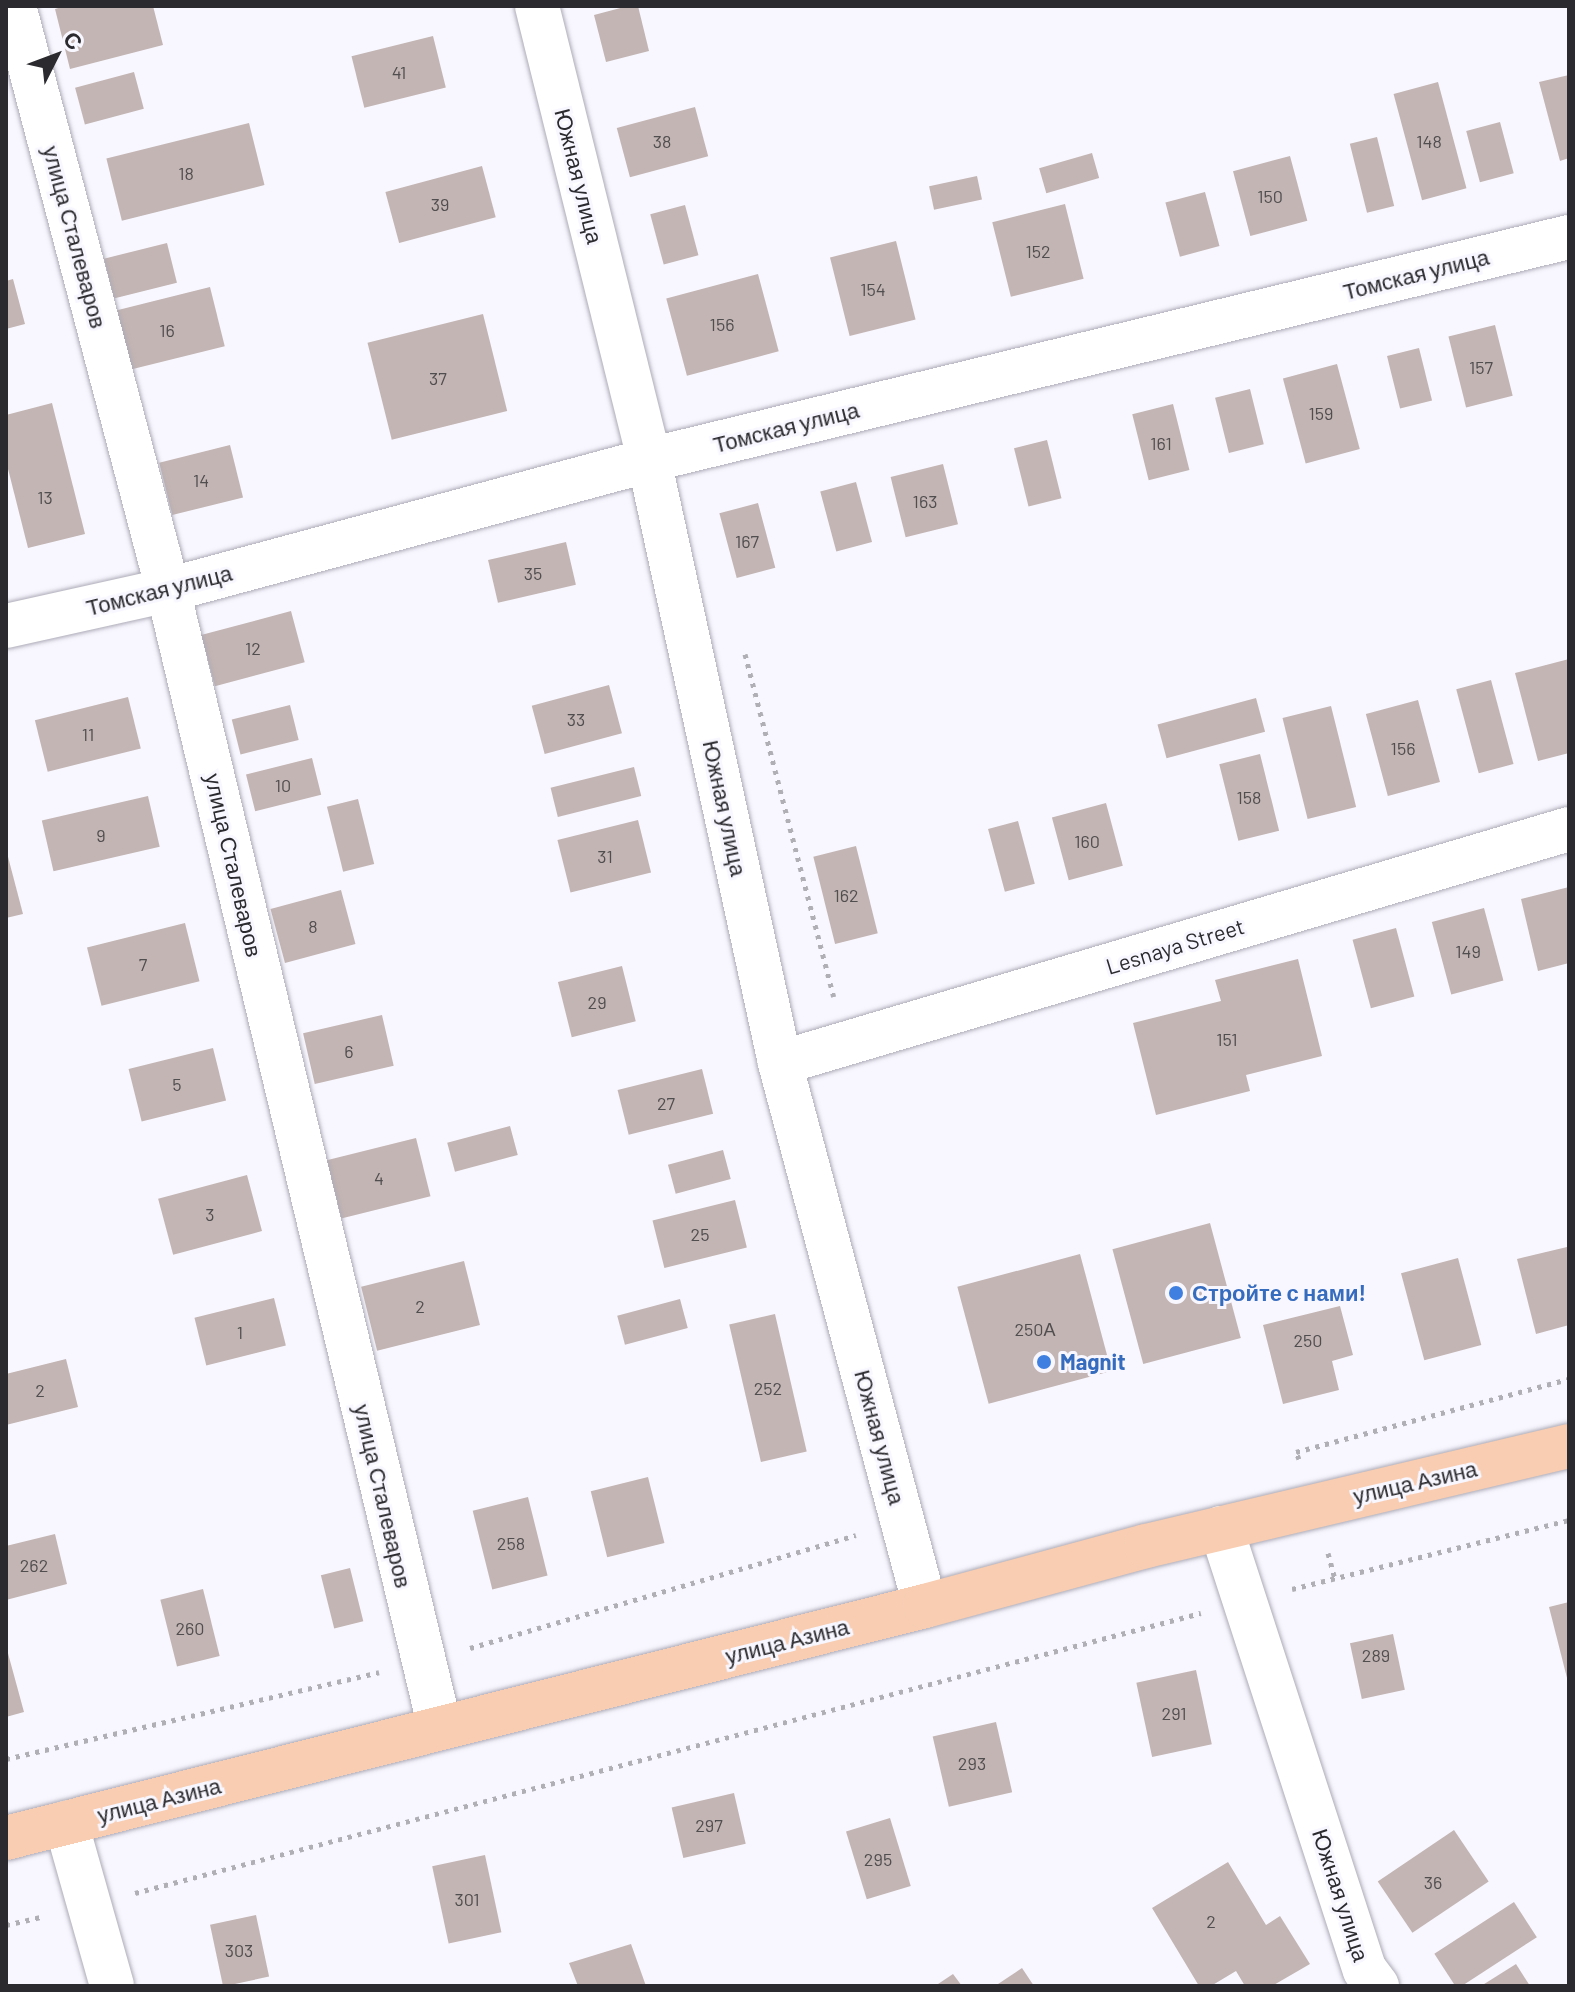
<!DOCTYPE html>
<html>
<head>
<meta charset="utf-8">
<style>
	body { margin:0 }
	#map { position:relative; width:1575px; height:1992px; overflow:hidden; background:#f8f7ff; font-family:Barlow,sans-serif }
	div>[style] { position:absolute }
	[style*='--x'] { left:calc(var(--x)*1px); top:calc(var(--y)*1px); width:calc(var(--w)*1px); rotate:calc(var(--a)*1deg) }
	.building>* { inset:0; background:#c3b5b3; transform-origin:0 0 }
	.path>* { height:5px; margin-top:-2.5px; transform-origin:0; background:repeating-linear-gradient(90deg,#b0afb5 0 4px,transparent 0 10px) }
	.roads { filter:drop-shadow(0 0 2px #adabb7) drop-shadow(0 0 2px #adabb7) }
	.minor>* { height:44px; margin:-22px; padding:0 22px; transform-origin:22px; border-radius:22px; background:#fff }
	.primary>* { height:44px; margin:-22px; padding:0 22px; transform-origin:22px; border-radius:22px; background:#f8cdb2 }
	.dots>* { width:22px; height:22px; translate:-50% -50%; box-sizing:border-box; border:4px solid #f8f7ff; border-radius:50% }
	span { translate:-50% -50%; white-space:nowrap; text-align:center; line-height:1.15; -webkit-text-stroke:6px #f8f7ff; paint-order:stroke }
	.number-label { font-size:18px; color:#514e50 }
	.number-label span { -webkit-text-stroke-width:0 }
	.street-label { font-size:22px; color:#2b2b2f }
	.shop-label { font-size:22px; color:#366cbe; font-weight:700 }
	.left { translate:0 -50%; text-align:left }
	.frame { position:absolute; inset:0; border:8px solid #2b2b2f; pointer-events:none }
	.north { position:absolute; left:16px; top:16px; width:80px; height:80px; -webkit-text-stroke:6px #f8f7ff; paint-order:stroke; rotate:48deg; font-size:22px; font-weight:700; line-height:32px; text-align:center; color:#2b2b2f }
	.north::after { content:''; display:block; margin:auto; width:28px; height:36px; background:#2b2b2f; clip-path:polygon(50% 0,100% 100%,50% 72%,0 100%) }
</style>
</head>
<body>
<div id="map">
	<div class="building">
		<div style="clip-path:polygon(65px 6px,153px 6px,163px 45px,70px 69px,55px 9px)"></div>
		<div style="clip-path:polygon(628px 6px,638px 6px,649px 51px,606px 62px,594px 15px)"></div>
		<div style="left:433px;top:36px;width:53px;height:84px;rotate:76deg"></div>
		<div style="left:134px;top:72px;width:38px;height:61px;rotate:75deg"></div>
		<div style="clip-path:polygon(1569px 75px,1569px 158px,1560px 161px,1539px 82px)"></div>
		<div style="left:1438px;top:82px;width:110px;height:46px;rotate:75deg"></div>
		<div style="left:695px;top:107px;width:51px;height:81px;rotate:75deg"></div>
		<div style="left:1500px;top:122px;width:53px;height:35px;rotate:75deg"></div>
		<div style="left:249px;top:123px;width:64px;height:147px;rotate:76deg"></div>
		<div style="left:1377px;top:137px;width:71px;height:28px;rotate:76deg"></div>
		<div style="left:1092px;top:153px;width:26px;height:55px;rotate:74deg"></div>
		<div style="left:1290px;top:156px;width:67px;height:59px;rotate:75deg"></div>
		<div style="left:482px;top:166px;width:53px;height:100px;rotate:75deg"></div>
		<div style="left:977px;top:176px;width:24px;height:49px;rotate:78deg"></div>
		<div style="left:1205px;top:192px;width:56px;height:41px;rotate:75deg"></div>
		<div style="left:1065px;top:204px;width:77px;height:75px;rotate:76deg"></div>
		<div style="left:685px;top:205px;width:52px;height:36px;rotate:75deg"></div>
		<div style="left:896px;top:241px;width:81px;height:68px;rotate:76deg"></div>
		<div style="left:167px;top:243px;width:41px;height:65px;rotate:76deg"></div>
		<div style="left:758px;top:274px;width:80px;height:95px;rotate:75deg"></div>
		<div style="clip-path:polygon(13px 279px,25px 324px,6px 329px,6px 281px)"></div>
		<div style="left:210px;top:287px;width:61px;height:103px;rotate:76deg"></div>
		<div style="left:483px;top:314px;width:100px;height:119px;rotate:76deg"></div>
		<div style="left:1495px;top:325px;width:73px;height:48px;rotate:76deg"></div>
		<div style="left:1419px;top:348px;width:54px;height:33px;rotate:76deg"></div>
		<div style="left:1337px;top:364px;width:88px;height:56px;rotate:75deg"></div>
		<div style="left:1250px;top:389px;width:57px;height:36px;rotate:76deg"></div>
		<div style="clip-path:polygon(52px 403px,85px 534px,28px 548px,6px 461px,6px 415px)"></div>
		<div style="left:1173px;top:404px;width:68px;height:42px;rotate:76deg"></div>
		<div style="left:1047px;top:440px;width:60px;height:34px;rotate:76deg"></div>
		<div style="left:230px;top:445px;width:54px;height:73px;rotate:76deg"></div>
		<div style="left:943px;top:464px;width:62px;height:54px;rotate:76deg"></div>
		<div style="left:856px;top:482px;width:62px;height:37px;rotate:75deg"></div>
		<div style="left:758px;top:503px;width:67px;height:40px;rotate:75deg"></div>
		<div style="left:566px;top:542px;width:44px;height:80px;rotate:77deg"></div>
		<div style="left:291px;top:611px;width:53px;height:93px;rotate:75deg"></div>
		<div style="clip-path:polygon(1569px 659px,1569px 753px,1538px 761px,1515px 673px)"></div>
		<div style="left:1491px;top:680px;width:87px;height:36px;rotate:75deg"></div>
		<div style="left:609px;top:685px;width:50px;height:80px;rotate:75deg"></div>
		<div style="left:128px;top:697px;width:53px;height:96px;rotate:76deg"></div>
		<div style="left:1256px;top:698px;width:35px;height:102px;rotate:75deg"></div>
		<div style="left:1418px;top:700px;width:85px;height:54px;rotate:75deg"></div>
		<div style="left:290px;top:705px;width:36px;height:60px;rotate:76deg"></div>
		<div style="left:1331px;top:706px;width:104px;height:50px;rotate:76deg"></div>
		<div style="left:1260px;top:754px;width:79px;height:42px;rotate:76deg"></div>
		<div style="left:312px;top:758px;width:38px;height:68px;rotate:76deg"></div>
		<div style="left:634px;top:767px;width:30px;height:86px;rotate:76deg"></div>
		<div style="left:148px;top:796px;width:52px;height:109px;rotate:77deg"></div>
		<div style="left:358px;top:799px;width:67px;height:32px;rotate:76deg"></div>
		<div style="left:1106px;top:803px;width:65px;height:56px;rotate:75deg"></div>
		<div style="left:638px;top:820px;width:54px;height:83px;rotate:76deg"></div>
		<div style="left:1018px;top:821px;width:65px;height:31px;rotate:75deg"></div>
		<div style="left:856px;top:846px;width:90px;height:44px;rotate:76deg"></div>
		<div style="clip-path:polygon(7px 853px,23px 914px,6px 918px,6px 854px)"></div>
		<div style="clip-path:polygon(1569px 887px,1569px 963px,1538px 971px,1521px 899px)"></div>
		<div style="left:341px;top:890px;width:56px;height:73px;rotate:75deg"></div>
		<div style="left:1484px;top:908px;width:75px;height:54px;rotate:75deg"></div>
		<div style="left:185px;top:923px;width:60px;height:101px;rotate:76deg"></div>
		<div style="left:1396px;top:928px;width:71px;height:45px;rotate:75deg"></div>
		<div style="clip-path:polygon(1298px 959px,1322px 1056px,1246px 1075px,1250px 1091px,1156px 1115px,1133px 1023px,1221px 1001px,1215px 980px)"></div>
		<div style="left:622px;top:966px;width:57px;height:66px;rotate:76deg"></div>
		<div style="left:382px;top:1015px;width:52px;height:81px;rotate:77deg"></div>
		<div style="left:213px;top:1048px;width:54px;height:87px;rotate:76deg"></div>
		<div style="left:702px;top:1069px;width:46px;height:87px;rotate:76deg"></div>
		<div style="left:510px;top:1126px;width:30px;height:65px;rotate:75deg"></div>
		<div style="left:416px;top:1138px;width:60px;height:92px;rotate:76deg"></div>
		<div style="left:723px;top:1150px;width:30px;height:57px;rotate:75deg"></div>
		<div style="left:247px;top:1175px;width:58px;height:92px;rotate:75deg"></div>
		<div style="left:735px;top:1200px;width:49px;height:85px;rotate:76deg"></div>
		<div style="left:1210px;top:1223px;width:119px;height:101px;rotate:75deg"></div>
		<div style="clip-path:polygon(1567px 1247px,1569px 1325px,1536px 1334px,1517px 1259px)"></div>
		<div style="left:1080px;top:1254px;width:121px;height:127px;rotate:75deg"></div>
		<div style="left:1458px;top:1258px;width:90px;height:59px;rotate:75deg"></div>
		<div style="left:464px;top:1261px;width:66px;height:106px;rotate:76deg"></div>
		<div style="left:274px;top:1298px;width:49px;height:82px;rotate:76deg"></div>
		<div style="left:680px;top:1299px;width:30px;height:65px;rotate:75deg"></div>
		<div style="clip-path:polygon(1340px 1306px,1353px 1355px,1332px 1361px,1339px 1390px,1283px 1404px,1263px 1325px)"></div>
		<div style="left:775px;top:1314px;width:141px;height:47px;rotate:77deg"></div>
		<div style="clip-path:polygon(66px 1359px,78px 1407px,6px 1425px,6px 1374px)"></div>
		<div style="left:648px;top:1477px;width:68px;height:59px;rotate:76deg"></div>
		<div style="left:528px;top:1497px;width:81px;height:57px;rotate:76deg"></div>
		<div style="clip-path:polygon(55px 1534px,67px 1584px,6px 1600px,6px 1546px)"></div>
		<div style="left:350px;top:1568px;width:55px;height:30px;rotate:76deg"></div>
		<div style="left:203px;top:1589px;width:69px;height:44px;rotate:76deg"></div>
		<div style="clip-path:polygon(1569px 1602px,1569px 1682px,1568px 1682px,1549px 1607px)"></div>
		<div style="left:1393px;top:1634px;width:57px;height:44px;rotate:78deg"></div>
		<div style="clip-path:polygon(6px 1646px,24px 1712px,6px 1717px)"></div>
		<div style="left:1196px;top:1670px;width:76px;height:61px;rotate:78deg"></div>
		<div style="left:996px;top:1722px;width:72px;height:65px;rotate:77deg"></div>
		<div style="left:734px;top:1793px;width:52px;height:64px;rotate:77deg"></div>
		<div style="left:890px;top:1818px;width:71px;height:46px;rotate:73deg"></div>
		<div style="left:1454px;top:1830px;width:62px;height:92px;rotate:56deg"></div>
		<div style="left:485px;top:1855px;width:79px;height:54px;rotate:78deg"></div>
		<div style="clip-path:polygon(1228px 1862px,1266px 1925px,1280px 1916px,1310px 1964px,1272px 1986px,1245px 1986px,1236px 1971px,1211px 1986px,1199px 1986px,1152px 1908px)"></div>
		<div style="left:1514px;top:1902px;width:42px;height:95px;rotate:57deg"></div>
		<div style="left:256px;top:1915px;width:63px;height:47px;rotate:78deg"></div>
		<div style="clip-path:polygon(631px 1944px,646px 1986px,578px 1986px,569px 1963px)"></div>
		<div style="clip-path:polygon(1516px 1964px,1530px 1986px,1481px 1986px)"></div>
		<div style="clip-path:polygon(1022px 1968px,1034px 1986px,995px 1986px)"></div>
		<div style="clip-path:polygon(953px 1974px,962px 1986px,935px 1986px)"></div>
	</div>
	<div class="path">
		<div style="--x:745;--y:654;--w:354;--a:75.5"></div>
		<div style="--x:1299;--y:1459;--w:8;--a:-113"></div>
		<div style="--x:1296;--y:1452;--w:283;--a:-15"></div>
		<div style="--x:1328;--y:1553;--w:27;--a:75"></div>
		<div style="--x:1292;--y:1589;--w:285;--a:-14"></div>
		<div style="--x:470;--y:1648;--w:402;--a:-16.3"></div>
		<div style="--x:6;--y:1759;--w:383;--a:-13.1"></div>
		<div style="--x:135;--y:1893;--w:1102;--a:-14.72"></div>
		<div style="--x:6;--y:1925;--w:39;--a:-13"></div>
	</div>
	<div class="roads">
		<div class="minor">
			<div style="--x:14;--y:6;--w:604;--a:75.23"></div>
			<div style="--x:168;--y:590;--w:1170;--a:76.56"></div>
			<div style="--x:537;--y:6;--w:468;--a:76.1"></div>
			<div style="--x:649;--y:460;--w:617;--a:77.74"></div>
			<div style="--x:780;--y:1063;--w:562;--a:75.05"></div>
			<div style="--x:6;--y:626;--w:166;--a:-12.5"></div>
			<div style="--x:168;--y:590;--w:498;--a:-15.1"></div>
			<div style="--x:649;--y:460;--w:947;--a:-13.63"></div>
			<div style="--x:780;--y:1063;--w:823;--a:-16.52"></div>
			<div style="--x:1221;--y:1528;--w:465;--a:72"></div>
			<div style="--x:1365;--y:1970;--w:20;--a:53"></div>
			<div style="--x:66;--y:1823;--w:169;--a:74.2"></div>
		</div>
		<div class="primary">
			<div style="--x:6;--y:1838;--w:948;--a:-14.17"></div>
			<div style="--x:925;--y:1606;--w:229;--a:-15.2"></div>
			<div style="--x:1146;--y:1546;--w:435;--a:-13.3"></div>
		</div>
	</div>
	<div class="dots">
		<div style="left:1176px;top:1293px;background:#3f7fe0"></div>
		<div style="left:1044px;top:1362px;background:#3f7fe0"></div>
	</div>
	<div class="number-label">
		<span style="left:399px;top:72px">41</span>
		<span style="left:662px;top:141px">38</span>
		<span style="left:1429px;top:141px">148</span>
		<span style="left:186px;top:173px">18</span>
		<span style="left:1270px;top:196px">150</span>
		<span style="left:440px;top:204px">39</span>
		<span style="left:1038px;top:251px">152</span>
		<span style="left:873px;top:289px">154</span>
		<span style="left:722px;top:324px">156</span>
		<span style="left:167px;top:330px">16</span>
		<span style="left:1481px;top:367px">157</span>
		<span style="left:438px;top:378px">37</span>
		<span style="left:1321px;top:413px">159</span>
		<span style="left:1161px;top:443px">161</span>
		<span style="left:201px;top:480px">14</span>
		<span style="left:45px;top:497px">13</span>
		<span style="left:925px;top:501px">163</span>
		<span style="left:747px;top:541px">167</span>
		<span style="left:533px;top:573px">35</span>
		<span style="left:253px;top:648px">12</span>
		<span style="left:576px;top:719px">33</span>
		<span style="left:88px;top:734px">11</span>
		<span style="left:1403px;top:748px">156</span>
		<span style="left:283px;top:785px">10</span>
		<span style="left:1249px;top:797px">158</span>
		<span style="left:101px;top:835px">9</span>
		<span style="left:1087px;top:841px">160</span>
		<span style="left:605px;top:856px">31</span>
		<span style="left:846px;top:895px">162</span>
		<span style="left:313px;top:926px">8</span>
		<span style="left:1468px;top:951px">149</span>
		<span style="left:143px;top:964px">7</span>
		<span style="left:597px;top:1002px">29</span>
		<span style="left:1227px;top:1039px">151</span>
		<span style="left:349px;top:1051px">6</span>
		<span style="left:177px;top:1084px">5</span>
		<span style="left:666px;top:1103px">27</span>
		<span style="left:379px;top:1178px">4</span>
		<span style="left:210px;top:1214px">3</span>
		<span style="left:700px;top:1234px">25</span>
		<span style="left:420px;top:1306px">2</span>
		<span style="left:1035px;top:1329px">250А</span>
		<span style="left:240px;top:1332px">1</span>
		<span style="left:1308px;top:1340px">250</span>
		<span style="left:768px;top:1388px">252</span>
		<span style="left:40px;top:1390px">2</span>
		<span style="left:511px;top:1543px">258</span>
		<span style="left:34px;top:1565px">262</span>
		<span style="left:190px;top:1628px">260</span>
		<span style="left:1376px;top:1655px">289</span>
		<span style="left:1174px;top:1713px">291</span>
		<span style="left:972px;top:1763px">293</span>
		<span style="left:709px;top:1825px">297</span>
		<span style="left:878px;top:1859px">295</span>
		<span style="left:1433px;top:1882px">36</span>
		<span style="left:467px;top:1899px">301</span>
		<span style="left:1211px;top:1921px">2</span>
		<span style="left:239px;top:1950px">303</span>
	</div>
	<div class="street-label">
		<span style="left:579px;top:176px;rotate:76deg">Южная улица</span>
		<span style="left:75px;top:237px;rotate:75deg">улица Сталеваров</span>
		<span style="left:1416px;top:274px;rotate:-14deg">Томская улица</span>
		<span style="left:786px;top:427px;rotate:-14deg">Томская улица</span>
		<span style="left:159px;top:590px;rotate:-14deg">Томская улица</span>
		<span style="left:725px;top:808px;rotate:78deg">Южная улица</span>
		<span style="left:234px;top:865px;rotate:77deg">улица Сталеваров</span>
		<span style="left:1175px;top:946px;rotate:-17deg">Lesnaya Street</span>
		<span style="left:880px;top:1437px;rotate:75deg">Южная улица</span>
		<span style="left:1415px;top:1482px;rotate:-13deg">улица Азина</span>
		<span style="left:383px;top:1496px;rotate:77deg">улица Сталеваров</span>
		<span style="left:787px;top:1641px;rotate:-14deg">улица Азина</span>
		<span style="left:159px;top:1800px;rotate:-14deg">улица Азина</span>
		<span style="left:1341px;top:1895px;rotate:72deg">Южная улица</span>
	</div>
	<div class="shop-label">
		<span class="left" style="left:1192px;top:1293px">Стройте с нами!</span>
		<span class="left" style="left:1060px;top:1362px">Magnit</span>
	</div>
	<div class="frame"></div>
	<div class="north">С</div>
</div>
</body>
</html>
